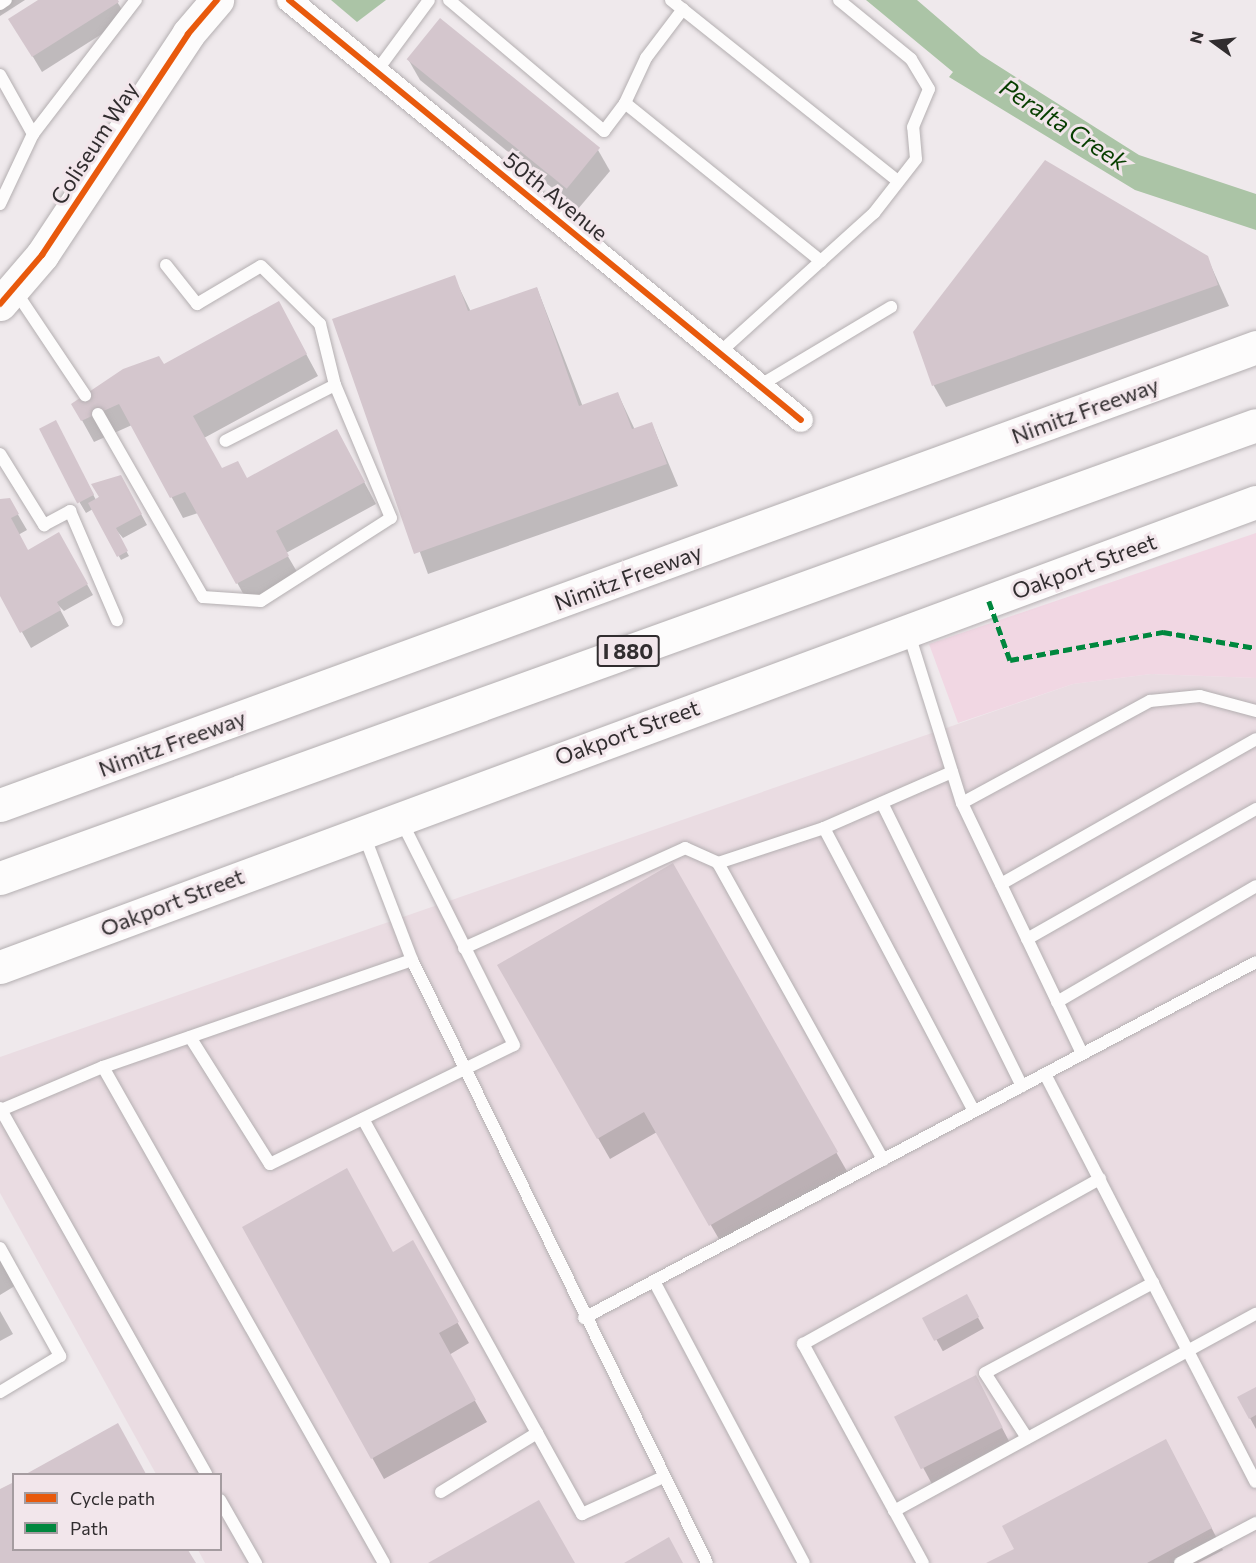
<!DOCTYPE html>
<html>
<head>
<meta charset="utf-8">
<style>
	body { margin:0 }
	#map { position:relative; width:1256px; height:1563px; overflow:hidden; background:#efe9ec; font-family:Commissioner,sans-serif }
	div>[style] { position:absolute }
	[style*='--x'] { left:calc(var(--x)*1px); top:calc(var(--y)*1px); width:calc(var(--w)*1px); rotate:calc(var(--a)*1deg) }
	.built>* { inset:0; background:#eadce2 }
	.green>* { inset:0; background:#f1d7e3 }
	.water>* { inset:0; background:#abc4a6 }
	.shadow>* { inset:0; background:#0003; transform-origin:0 0 }
	.building>* { inset:0; background:#d4c6cd; transform-origin:0 0 }
	.roads { filter:drop-shadow(0 0 2px #b4afb1) drop-shadow(0 0 2px #b4afb1) }
	.lane>* { height:12px; margin:-6px; padding:0 6px; transform-origin:6px; border-radius:6px; background:#fdfcfc }
	.street>* { height:24px; margin:-12px; padding:0 12px; transform-origin:12px; border-radius:12px; background:#fdfcfc }
	.secondary>* { height:33px; margin:-16.5px; padding:0 16.5px; transform-origin:16.5px; border-radius:16.5px; background:#fdfcfc }
	.highway>* { height:33px; margin:-16.5px; padding:0 16.5px; transform-origin:16.5px; border-radius:16.5px; background:#fdfcfc }
	.quiet>* { height:4.5px; margin-top:-2.25px; transform-origin:0; background:repeating-linear-gradient(90deg,#00873e 0 9px,transparent 0 13.5px) }
	.cycleway>* { height:6px; margin:-3px; padding:0 3px; transform-origin:3px; border-radius:3px; background:#e8590c }
	span { translate:-50% -50%; white-space:nowrap; text-align:center; line-height:1.15; -webkit-text-stroke:6px #f2e6eb; paint-order:stroke }
	.shield-label span { padding:2px 4px; background:#f2e6eb; border:2px solid; border-radius:4px; -webkit-text-stroke-width:0 }
	.shield-label { font-size:21px; color:#312d2f; font-weight:700 }
	.street-label { font-size:22px; color:#312d2f }
	.water-label { font-size:24px; color:#083f00; font-style:italic }
	.legend { position:absolute; left:12px; top:1473px; width:210px; height:78px; box-sizing:border-box; background:#f2e6eb; border:2px solid #a59ca0; margin:0; padding:8px 10px; list-style:none; font-size:18px; color:#312d2f }
	.legend li { display:flex; align-items:center; gap:12px; height:30px }
	.legend b { width:30px; border:2px solid #a59ca0 }
	.north { position:absolute; left:1184px; top:12px; width:60px; height:60px; -webkit-text-stroke:4px #f2e6eb; paint-order:stroke; rotate:285deg; font-size:16px; font-weight:700; line-height:24px; text-align:center; color:#312d2f }
	.north::after { content:''; display:block; margin:auto; width:21px; height:27px; background:#312d2f; clip-path:polygon(50% 0,100% 100%,50% 72%,0 100%) }
</style>
</head>
<body>
<div id="map">
	<div class="built">
		<div style="clip-path:polygon(1151px 674px,1256px 678px,1256px 1563px,205px 1563px,198px 1550px,220px 1550px,220px 1474px,156px 1474px,0 1193px,0 1057px,1073px 684px)"></div>
	</div>
	<div class="green">
		<div style="clip-path:polygon(1256px 533px,1256px 678px,1151px 674px,1073px 684px,958px 723px,929px 644px)"></div>
	</div>
	<div class="water">
		<div style="clip-path:polygon(331px 0,386px 0,357px 22px)"></div>
		<div style="clip-path:polygon(866px 0,917px 0,981px 55px,1139px 155px,1256px 194px,1256px 230px,1135px 190px,949px 77px,953px 72px)"></div>
	</div>
	<div class="shadow">
		<div style="clip-path:polygon(0 0,25px 0,0 16px)"></div>
		<div style="clip-path:polygon(41px 0,116px 0,127px 18px,42px 72px,20px 35px)"></div>
		<div style="clip-path:polygon(408px 59px,598px 150px,610px 171px,578px 209px,420px 80px)"></div>
		<div style="clip-path:polygon(1207px 257px,1229px 306px,946px 407px,934px 386px,915px 332px)"></div>
		<div style="clip-path:polygon(454px 277px,471px 312px,537px 288px,583px 407px,618px 394px,635px 430px,652px 424px,678px 486px,428px 574px,334px 320px)"></div>
		<div style="clip-path:polygon(290px 324px,318px 376px,204px 438px,221px 470px,247px 480px,348px 452px,376px 504px,286px 553px,300px 577px,249px 604px,198px 513px,183px 518px,132px 425px,94px 442px,73px 404px,164px 366px)"></div>
		<div style="clip-path:polygon(61px 433px,96px 500px,121px 477px,147px 525px,123px 538px,112px 525px,129px 556px,121px 560px,93px 509px,86px 513px,80px 503px)"></div>
		<div style="clip-path:polygon(10px 501px,27px 530px,18px 535px,28px 552px,59px 534px,93px 595px,64px 611px,57px 604px,69px 626px,31px 648px,0 593px,0 502px)"></div>
		<div style="clip-path:polygon(672px 865px,848px 1173px,723px 1246px,657px 1132px,610px 1159px,499px 965px)"></div>
		<div style="clip-path:polygon(244px 1228px,393px 1254px,412px 1242px,469px 1343px,449px 1355px,487px 1422px,384px 1479px)"></div>
		<div style="clip-path:polygon(0 1253px,18px 1284px,0 1295px)"></div>
		<div style="left:966px;top:1296px;width:37px;height:47px;rotate:61deg"></div>
		<div style="clip-path:polygon(0 1311px,13px 1334px,0 1341px)"></div>
		<div style="clip-path:polygon(1256px 1389px,1256px 1429px,1239px 1398px)"></div>
		<div style="clip-path:polygon(984px 1393px,1011px 1445px,933px 1486px,897px 1419px)"></div>
		<div style="clip-path:polygon(117px 1425px,145px 1474px,29px 1474px)"></div>
		<div style="clip-path:polygon(1177px 1462px,1223px 1550px,1198px 1563px,990px 1563px)"></div>
		<div style="clip-path:polygon(0 1491px,14px 1550px,187px 1550px,194px 1563px,0 1563px)"></div>
	</div>
	<div class="building">
		<div style="clip-path:polygon(38px 0,118px 0,119px 2px,32px 57px,8px 19px)"></div>
		<div style="left:440px;top:18px;width:206px;height:53px;rotate:39deg"></div>
		<div style="clip-path:polygon(1045px 160px,1208px 256px,1218px 285px,932px 386px,913px 332px)"></div>
		<div style="clip-path:polygon(455px 275px,468px 311px,537px 287px,579px 406px,618px 392px,632px 429px,652px 422px,667px 464px,414px 554px,332px 319px)"></div>
		<div style="clip-path:polygon(279px 301px,307px 354px,193px 416px,222px 468px,238px 461px,247px 478px,337px 429px,365px 482px,276px 531px,289px 556px,236px 584px,185px 492px,170px 498px,119px 404px,81px 421px,71px 404px,123px 369px,159px 356px,164px 364px)"></div>
		<div style="left:56px;top:420px;width:84px;height:19px;rotate:63deg"></div>
		<div style="clip-path:polygon(121px 475px,142px 514px,116px 528px,128px 551px,117px 557px,88px 503px,99px 497px,91px 484px)"></div>
		<div style="clip-path:polygon(10px 498px,19px 514px,11px 518px,28px 550px,59px 532px,88px 584px,57px 602px,61px 610px,20px 633px,0 596px,0 499px)"></div>
		<div style="clip-path:polygon(673px 863px,838px 1152px,709px 1226px,644px 1112px,597px 1139px,497px 965px)"></div>
		<div style="clip-path:polygon(347px 1168px,393px 1252px,413px 1240px,459px 1322px,439px 1333px,476px 1400px,371px 1459px,242px 1227px)"></div>
		<div style="left:967px;top:1294px;width:26px;height:51px;rotate:62deg"></div>
		<div style="left:976px;top:1375px;width:59px;height:92px;rotate:63deg"></div>
		<div style="clip-path:polygon(1256px 1387px,1256px 1415px,1249px 1419px,1237px 1397px)"></div>
		<div style="clip-path:polygon(118px 1423px,146px 1474px,26px 1474px)"></div>
		<div style="clip-path:polygon(1166px 1439px,1212px 1528px,1147px 1563px,986px 1563px,1014px 1549px,1002px 1526px)"></div>
		<div style="clip-path:polygon(14px 1482px,14px 1550px,188px 1550px,196px 1563px,0 1563px,0 1489px)"></div>
		<div style="clip-path:polygon(539px 1500px,575px 1563px,428px 1563px)"></div>
		<div style="clip-path:polygon(669px 1537px,683px 1563px,624px 1563px)"></div>
	</div>
	<div class="roads">
		<div class="lane">
			<div style="--x:449;--y:0;--w:203;--a:40.2"></div>
			<div style="--x:604;--y:131;--w:35;--a:-53"></div>
			<div style="--x:671;--y:0;--w:290;--a:38.6"></div>
			<div style="--x:0;--y:4;--w:7;--a:-34"></div>
			<div style="--x:683;--y:9;--w:61;--a:127.1"></div>
			<div style="--x:646;--y:58;--w:50;--a:115"></div>
			<div style="--x:625;--y:103;--w:252;--a:38.9"></div>
			<div style="--x:376;--y:72;--w:89;--a:-53.6"></div>
			<div style="--x:0;--y:75;--w:68;--a:60.8"></div>
			<div style="--x:0;--y:204;--w:77;--a:-64.8"></div>
			<div style="--x:33;--y:134;--w:169;--a:-52.5"></div>
			<div style="--x:166;--y:265;--w:50;--a:51.5"></div>
			<div style="--x:197;--y:304;--w:74;--a:-30.7"></div>
			<div style="--x:261;--y:266;--w:83;--a:44.5"></div>
			<div style="--x:320;--y:324;--w:63;--a:76.2"></div>
			<div style="--x:14;--y:289;--w:128;--a:56.2"></div>
			<div style="--x:719;--y:353;--w:209;--a:-42.1"></div>
			<div style="--x:874;--y:213;--w:68;--a:-52.1"></div>
			<div style="--x:916;--y:159;--w:32;--a:-95"></div>
			<div style="--x:913;--y:127;--w:41;--a:-67.2"></div>
			<div style="--x:929;--y:89;--w:35;--a:-121"></div>
			<div style="--x:911;--y:59;--w:93;--a:-140.7"></div>
			<div style="--x:759;--y:386;--w:154;--a:-30.9"></div>
			<div style="--x:98;--y:414;--w:211;--a:60.2"></div>
			<div style="--x:203;--y:597;--w:58;--a:3.9"></div>
			<div style="--x:261;--y:601;--w:154;--a:-32.6"></div>
			<div style="--x:391;--y:518;--w:144;--a:-112.8"></div>
			<div style="--x:335;--y:385;--w:123;--a:153"></div>
			<div style="--x:0;--y:454;--w:84;--a:58.2"></div>
			<div style="--x:44;--y:525;--w:30;--a:-28"></div>
			<div style="--x:70;--y:511;--w:119;--a:66.7"></div>
			<div style="--x:908;--y:631;--w:180;--a:72.6"></div>
			<div style="--x:962;--y:803;--w:214;--a:-28.5"></div>
			<div style="--x:1150;--y:701;--w:50;--a:-5.7"></div>
			<div style="--x:1200;--y:696;--w:58;--a:15"></div>
			<div style="--x:952;--y:772;--w:140;--a:156.4"></div>
			<div style="--x:824;--y:828;--w:320;--a:62.1"></div>
			<div style="--x:882;--y:803;--w:316;--a:63.7"></div>
			<div style="--x:962;--y:803;--w:278;--a:64.4"></div>
			<div style="--x:824;--y:828;--w:112;--a:161.7"></div>
			<div style="--x:718;--y:863;--w:340;--a:60.9"></div>
			<div style="--x:1001;--y:884;--w:293;--a:-29.6"></div>
			<div style="--x:1027;--y:939;--w:263;--a:-29.6"></div>
			<div style="--x:464;--y:948;--w:243;--a:-24.3"></div>
			<div style="--x:685;--y:848;--w:36;--a:24"></div>
			<div style="--x:412;--y:960;--w:671;--a:63.93"></div>
			<div style="--x:1057;--y:1002;--w:230;--a:-30.2"></div>
			<div style="--x:190;--y:1037;--w:150;--a:57.8"></div>
			<div style="--x:270;--y:1164;--w:271;--a:-26"></div>
			<div style="--x:514;--y:1045;--w:252;--a:-116.7"></div>
			<div style="--x:103;--y:1067;--w:570;--a:60.47"></div>
			<div style="--x:1045;--y:1074;--w:459;--a:62.7"></div>
			<div style="--x:0;--y:1108;--w:420;--a:60.6"></div>
			<div style="--x:1;--y:1110;--w:111;--a:-22.9"></div>
			<div style="--x:103;--y:1067;--w:327;--a:-19.1"></div>
			<div style="--x:412;--y:960;--w:134;--a:-111"></div>
			<div style="--x:363;--y:1119;--w:452;--a:61"></div>
			<div style="--x:582;--y:1514;--w:87;--a:-24.5"></div>
			<div style="--x:0;--y:1248;--w:124;--a:60.9"></div>
			<div style="--x:60;--y:1356;--w:70;--a:149"></div>
			<div style="--x:654;--y:1281;--w:319;--a:62"></div>
			<div style="--x:584;--y:1318;--w:760;--a:-27.91"></div>
			<div style="--x:1027;--y:1438;--w:77;--a:-122.9"></div>
			<div style="--x:985;--y:1373;--w:191;--a:-28.2"></div>
			<div style="--x:441;--y:1492;--w:113;--a:-31.6"></div>
			<div style="--x:220;--y:1500;--w:73;--a:60.3"></div>
			<div style="--x:894;--y:1511;--w:412;--a:-28.6"></div>
			<div style="--x:923;--y:1563;--w:250;--a:-118.7"></div>
			<div style="--x:803;--y:1344;--w:340;--a:-29.1"></div>
			<div style="--x:1180;--y:1563;--w:86;--a:-27.8"></div>
		</div>
		<div class="street">
			<div style="--x:289;--y:0;--w:662;--a:39.36"></div>
		</div>
		<div class="secondary">
			<div style="--x:0;--y:304;--w:65;--a:-49.4"></div>
			<div style="--x:42;--y:255;--w:265;--a:-56.5"></div>
			<div style="--x:188;--y:34;--w:45;--a:-49.5"></div>
			<div style="--x:0;--y:967;--w:1339;--a:-20.32"></div>
		</div>
		<div class="highway">
			<div style="--x:0;--y:805;--w:1337;--a:-20.03"></div>
			<div style="--x:0;--y:878;--w:1335;--a:-19.83"></div>
		</div>
	</div>
	<div class="quiet">
		<div style="--x:989;--y:601;--w:63;--a:70.4"></div>
		<div style="--x:1010;--y:660;--w:156;--a:-10.4"></div>
		<div style="--x:1163;--y:632;--w:94;--a:9.8"></div>
	</div>
	<div class="cycleway">
		<div style="--x:289;--y:0;--w:662;--a:39.36"></div>
		<div style="--x:0;--y:304;--w:65;--a:-49.4"></div>
		<div style="--x:42;--y:255;--w:265;--a:-56.5"></div>
		<div style="--x:188;--y:34;--w:45;--a:-49.5"></div>
	</div>
	<div class="shield-label">
		<span style="left:628px;top:651px">I 880</span>
	</div>
	<div class="street-label">
		<span style="left:94px;top:143px;rotate:-57deg">Coliseum Way</span>
		<span style="left:556px;top:196px;rotate:39deg">50th Avenue</span>
		<span style="left:1085px;top:410px;rotate:-20deg">Nimitz Freeway</span>
		<span style="left:1084px;top:566px;rotate:-20deg">Oakport Street</span>
		<span style="left:628px;top:577px;rotate:-20deg">Nimitz Freeway</span>
		<span style="left:627px;top:732px;rotate:-20deg">Oakport Street</span>
		<span style="left:172px;top:743px;rotate:-20deg">Nimitz Freeway</span>
		<span style="left:172px;top:902px;rotate:-21deg">Oakport Street</span>
	</div>
	<div class="water-label">
		<span style="left:1064px;top:124px;rotate:33deg">Peralta Creek</span>
	</div>
	<ul class="legend">
	<li><b style="height:8px;background:#e8590c"></b>Cycle path</li>
	<li><b style="height:8px;background:#00873e"></b>Path</li>
	</ul>
	<div class="north">N</div>
</div>
</body>
</html>
